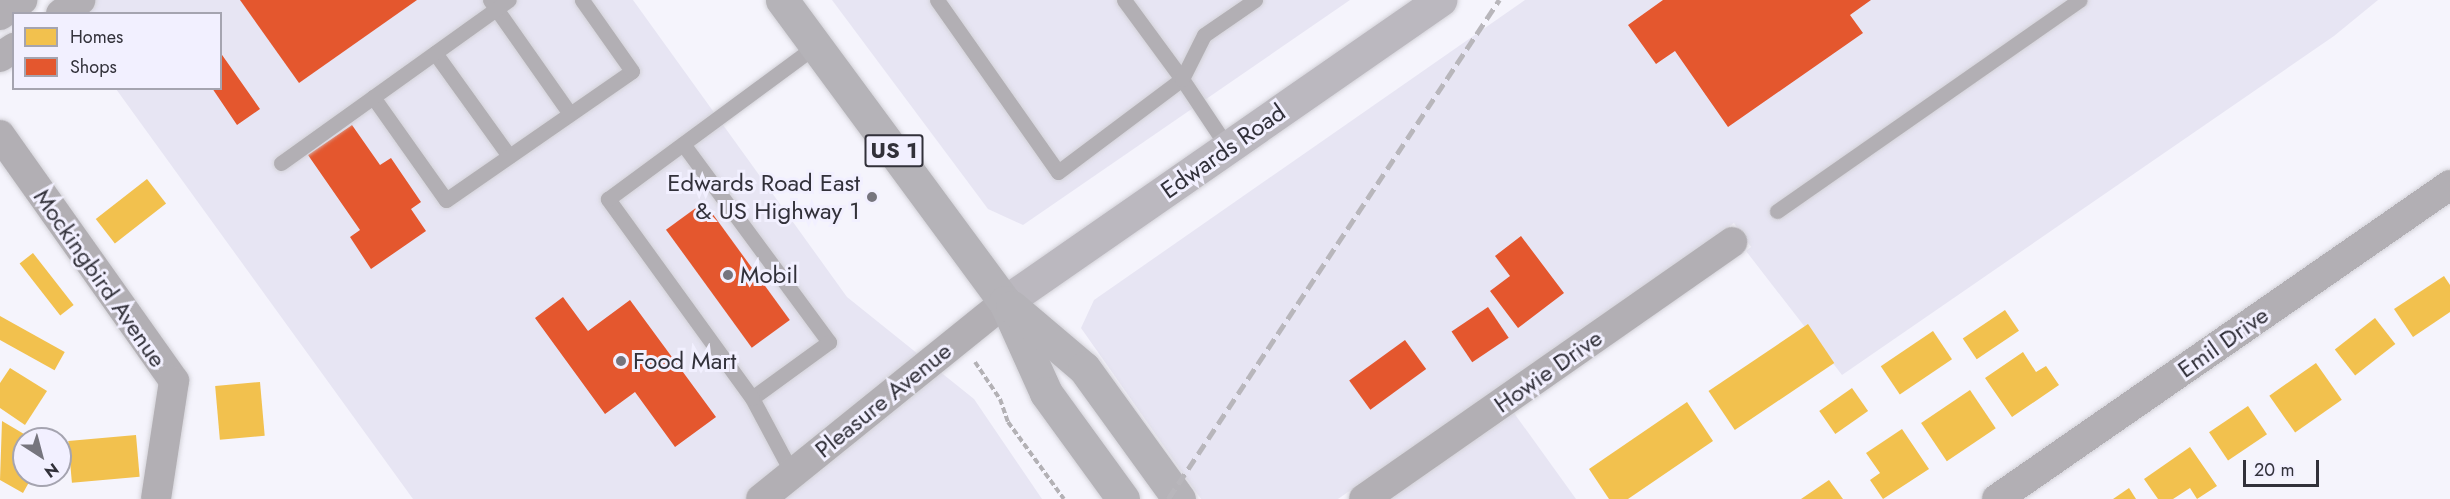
<!DOCTYPE html>
<html>
<head>
<meta charset="utf-8">
<style>
	body { margin:0 }
	#map { position:relative; width:2450px; height:499px; overflow:hidden; background:#f5f4fc; font-family:Jost,sans-serif }
	div>[style] { position:absolute }
	[style*='--x'] { left:calc(var(--x)*1px); top:calc(var(--y)*1px); width:calc(var(--w)*1px); rotate:calc(var(--a)*1deg) }
	.built>* { inset:0; background:#e7e5f3 }
	.homes>* { inset:0; background:#f2c14e; transform-origin:0 0 }
	.shops>* { inset:0; background:#e4572e; transform-origin:0 0 }
	.path>* { height:4px; margin-top:-2px; transform-origin:0; background:repeating-linear-gradient(90deg,#b3b1b5 0 6px,transparent 0 9px) }
	.roads { filter:drop-shadow(0 0 2px #d3d2d8) drop-shadow(0 0 2px #d3d2d8) }
	.lane>* { height:15px; margin:-7.5px; padding:0 7.5px; transform-origin:7.5px; border-radius:7.5px; background:#b2afb4 }
	.street>* { height:30px; margin:-15px; padding:0 15px; transform-origin:15px; border-radius:15px; background:#b2afb4 }
	.secondary>* { height:33px; margin:-16.5px; padding:0 16.5px; transform-origin:16.5px; border-radius:16.5px; background:#bbb8bf }
	.primary>* { height:33px; margin:-16.5px; padding:0 16.5px; transform-origin:16.5px; border-radius:16.5px; background:#b5b3b8 }
	.rail>* { height:4.5px; margin-top:-2.25px; transform-origin:0; background:repeating-linear-gradient(90deg,#b8b6bb 0 12px,transparent 0 18px) }
	.dots>* { width:16px; height:16px; translate:-50% -50%; box-sizing:border-box; border:3px solid #f2f0ff; border-radius:50% }
	span { translate:-50% -50%; white-space:nowrap; text-align:center; line-height:1.15; -webkit-text-stroke:6px #f2f0ff; paint-order:stroke }
	.shield-label span { padding:2px 4px; background:#f2f0ff; border:2px solid; border-radius:4px; -webkit-text-stroke-width:0 }
	.shield-label { font-size:22px; color:#32313a; font-weight:700 }
	.street-label { font-size:24px; color:#32313a }
	.poi-label { font-size:24px; color:#32313a }
	.right { translate:-100% -50%; text-align:right }
	.left { translate:0 -50%; text-align:left }
	.legend { position:absolute; left:12px; top:12px; width:210px; height:78px; box-sizing:border-box; background:#f2f0ff; border:2px solid #a5a4b0; margin:0; padding:8px 10px; list-style:none; font-size:18px; color:#32313a }
	.legend li { display:flex; align-items:center; gap:12px; height:30px }
	.legend b { width:30px; border:2px solid #a5a4b0 }
	.north { position:absolute; left:12px; top:427px; width:60px; height:60px; box-sizing:border-box; background:#f2f0ff; border:2px solid #a5a4b0; border-radius:50%; rotate:144deg; font-size:16px; font-weight:700; line-height:24px; text-align:center; color:#32313a }
	.north::after { content:''; display:block; margin:auto; width:21px; height:27px; background:#76757e; clip-path:polygon(50% 0,100% 100%,50% 72%,0 100%) }
	.scale { position:absolute; left:2243px; top:460px; width:76px; height:27px; box-sizing:border-box; border:3px solid #32313a; border-top:0; padding-left:8px; font-size:18px; line-height:21px; white-space:nowrap; color:#32313a; -webkit-text-stroke:4px #f2f0ff; paint-order:stroke }
</style>
</head>
<body>
<div id="map">
	<div class="built">
		<div style="clip-path:polygon(52px 0,633px 0,847px 297px,974px 399px,1042px 499px,413px 499px,116px 89px,220px 88px,220px 14px,62px 13px)"></div>
		<div style="clip-path:polygon(832px 0,1350px 0,1023px 225px,988px 209px)"></div>
		<div style="clip-path:polygon(1525px 0,2378px 0,2334px 36px,1842px 375px,1746px 251px,1751px 247px,1734px 223px,1338px 499px,1201px 499px,1081px 328px,1094px 300px)"></div>
		<div style="clip-path:polygon(1514px 413px,1576px 499px,1390px 499px)"></div>
	</div>
	<div class="homes">
		<div style="left:147px;top:179px;width:31px;height:65px;rotate:52deg"></div>
		<div style="left:33px;top:253px;width:66px;height:17px;rotate:52deg"></div>
		<div style="clip-path:polygon(2444px 276px,2450px 285px,2450px 312px,2413px 337px,2394px 309px)"></div>
		<div style="left:2005px;top:310px;width:25px;height:51px;rotate:56deg"></div>
		<div style="left:0;top:316px;width:74px;height:21px;rotate:29deg"></div>
		<div style="left:2375px;top:318px;width:33px;height:51px;rotate:52deg"></div>
		<div style="left:1808px;top:324px;width:47px;height:120px;rotate:56deg"></div>
		<div style="left:1933px;top:331px;width:34px;height:63px;rotate:56deg"></div>
		<div style="clip-path:polygon(2023px 352px,2036px 372px,2046px 366px,2059px 385px,2012px 417px,1985px 378px)"></div>
		<div style="left:2316px;top:363px;width:45px;height:57px;rotate:55deg"></div>
		<div style="clip-path:polygon(10px 368px,47px 391px,25px 425px,0 408px,0 383px)"></div>
		<div style="left:260px;top:382px;width:54px;height:45px;rotate:85deg"></div>
		<div style="left:1852px;top:388px;width:28px;height:40px;rotate:55deg"></div>
		<div style="left:1970px;top:390px;width:46px;height:59px;rotate:56deg"></div>
		<div style="clip-path:polygon(1687px 402px,1713px 441px,1628px 499px,1609px 499px,1589px 469px)"></div>
		<div style="left:2248px;top:406px;width:34px;height:47px;rotate:56deg"></div>
		<div style="clip-path:polygon(2px 421px,24px 434px,20px 439px,24px 441px,24px 475px,33px 475px,23px 493px,0 480px)"></div>
		<div style="clip-path:polygon(1902px 429px,1929px 469px,1883px 499px,1870px 480px,1880px 473px,1866px 453px)"></div>
		<div style="left:136px;top:435px;width:42px;height:68px;rotate:85deg"></div>
		<div style="clip-path:polygon(2190px 447px,2217px 486px,2197px 499px,2190px 488px,2173px 499px,2158px 499px,2144px 479px)"></div>
		<div style="clip-path:polygon(1829px 480px,1843px 499px,1801px 499px)"></div>
		<div style="clip-path:polygon(2129px 488px,2136px 499px,2113px 499px)"></div>
	</div>
	<div class="shops">
		<div style="clip-path:polygon(240px 0,417px 0,299px 83px)"></div>
		<div style="clip-path:polygon(1663px 0,1871px 0,1850px 15px,1863px 33px,1728px 127px,1675px 51px,1656px 64px,1628px 25px)"></div>
		<div style="clip-path:polygon(220px 52px,260px 109px,237px 125px,212px 88px,220px 88px)"></div>
		<div style="clip-path:polygon(352px 125px,380px 165px,391px 158px,421px 202px,411px 209px,426px 231px,371px 269px,350px 237px,360px 230px,308px 155px)"></div>
		<div style="left:704px;top:202px;width:146px;height:47px;rotate:54deg"></div>
		<div style="clip-path:polygon(1521px 236px,1564px 293px,1518px 328px,1490px 291px,1510px 276px,1495px 256px)"></div>
		<div style="clip-path:polygon(563px 297px,588px 331px,630px 300px,716px 417px,675px 447px,635px 392px,605px 414px,535px 318px)"></div>
		<div style="left:1488px;top:307px;width:37px;height:44px;rotate:56deg"></div>
		<div style="left:1405px;top:340px;width:36px;height:69px;rotate:54deg"></div>
	</div>
	<div class="path">
		<div style="--x:975;--y:362;--w:45;--a:56"></div>
		<div style="--x:1000;--y:399;--w:24;--a:71"></div>
		<div style="--x:1008;--y:422;--w:95;--a:54"></div>
	</div>
	<div class="roads">
		<div class="lane">
			<div style="--x:490;--y:0;--w:139;--a:54.9"></div>
			<div style="--x:937;--y:0;--w:210;--a:54.9"></div>
			<div style="--x:1058;--y:172;--w:155;--a:-36.9"></div>
			<div style="--x:1182;--y:79;--w:98;--a:-126.3"></div>
			<div style="--x:435;--y:53;--w:127;--a:54.3"></div>
			<div style="--x:373;--y:97;--w:126;--a:54.7"></div>
			<div style="--x:446;--y:200;--w:226;--a:-34.7"></div>
			<div style="--x:632;--y:71;--w:87;--a:-125.2"></div>
			<div style="--x:683;--y:144;--w:246;--a:53.6"></div>
			<div style="--x:829;--y:342;--w:95;--a:144"></div>
			<div style="--x:1228;--y:148;--w:83;--a:-123.7"></div>
			<div style="--x:1182;--y:79;--w:49;--a:-63.4"></div>
			<div style="--x:1204;--y:35;--w:62;--a:-34.5"></div>
			<div style="--x:281;--y:163;--w:280;--a:-35.6"></div>
			<div style="--x:1777;--y:211;--w:369;--a:-34.9"></div>
			<div style="--x:792;--y:473;--w:85;--a:-118.1"></div>
			<div style="--x:752;--y:398;--w:246;--a:-125.9"></div>
			<div style="--x:608;--y:199;--w:260;--a:-36.4"></div>
		</div>
		<div class="street">
			<div style="--x:61;--y:14;--w:24;--a:-36"></div>
			<div style="--x:0;--y:15;--w:27;--a:-34"></div>
			<div style="--x:0;--y:57;--w:17;--a:-33"></div>
			<div style="--x:0;--y:135;--w:301;--a:54.7"></div>
			<div style="--x:174;--y:381;--w:119;--a:98.7"></div>
			<div style="--x:761;--y:499;--w:314;--a:-38.9"></div>
			<div style="--x:1364;--y:499;--w:449;--a:-34.9"></div>
			<div style="--x:1997;--y:499;--w:551;--a:-34.73"></div>
		</div>
		<div class="secondary">
			<div style="--x:1005;--y:302;--w:530;--a:-34.77"></div>
		</div>
		<div class="primary">
			<div style="--x:782;--y:0;--w:375;--a:53.6"></div>
			<div style="--x:1005;--y:302;--w:100;--a:65.7"></div>
			<div style="--x:1046;--y:393;--w:131;--a:54"></div>
			<div style="--x:1012;--y:307;--w:94;--a:40.3"></div>
			<div style="--x:1084;--y:368;--w:162;--a:54.1"></div>
		</div>
	</div>
	<div class="rail">
		<div style="--x:1168;--y:499;--w:599;--a:-56.44"></div>
	</div>
	<div class="dots">
		<div style="left:872px;top:197px;background:#76757e"></div>
		<div style="left:728px;top:275px;background:#76757e"></div>
		<div style="left:621px;top:361px;background:#76757e"></div>
	</div>
	<div class="shield-label">
		<span style="left:894px;top:151px">US 1</span>
	</div>
	<div class="street-label">
		<span style="left:1223px;top:151px;rotate:-35deg">Edwards Road</span>
		<span style="left:100px;top:278px;rotate:55deg">Mockingbird Avenue</span>
		<span style="left:2223px;top:342px;rotate:-35deg">Emil Drive</span>
		<span style="left:1548px;top:371px;rotate:-35deg">Howie Drive</span>
		<span style="left:883px;top:400px;rotate:-39deg">Pleasure Avenue</span>
	</div>
	<div class="poi-label">
		<span class="right" style="left:860px;top:197px">Edwards Road East<br>&amp; US Highway 1</span>
		<span class="left" style="left:740px;top:275px">Mobil</span>
		<span class="left" style="left:633px;top:361px">Food Mart</span>
	</div>
	<ul class="legend">
	<li><b style="height:16px;background:#f2c14e"></b>Homes</li>
	<li><b style="height:16px;background:#e4572e"></b>Shops</li>
	</ul>
	<div class="north">N</div>
	<div class="scale">20 m</div>
</div>
</body>
</html>
